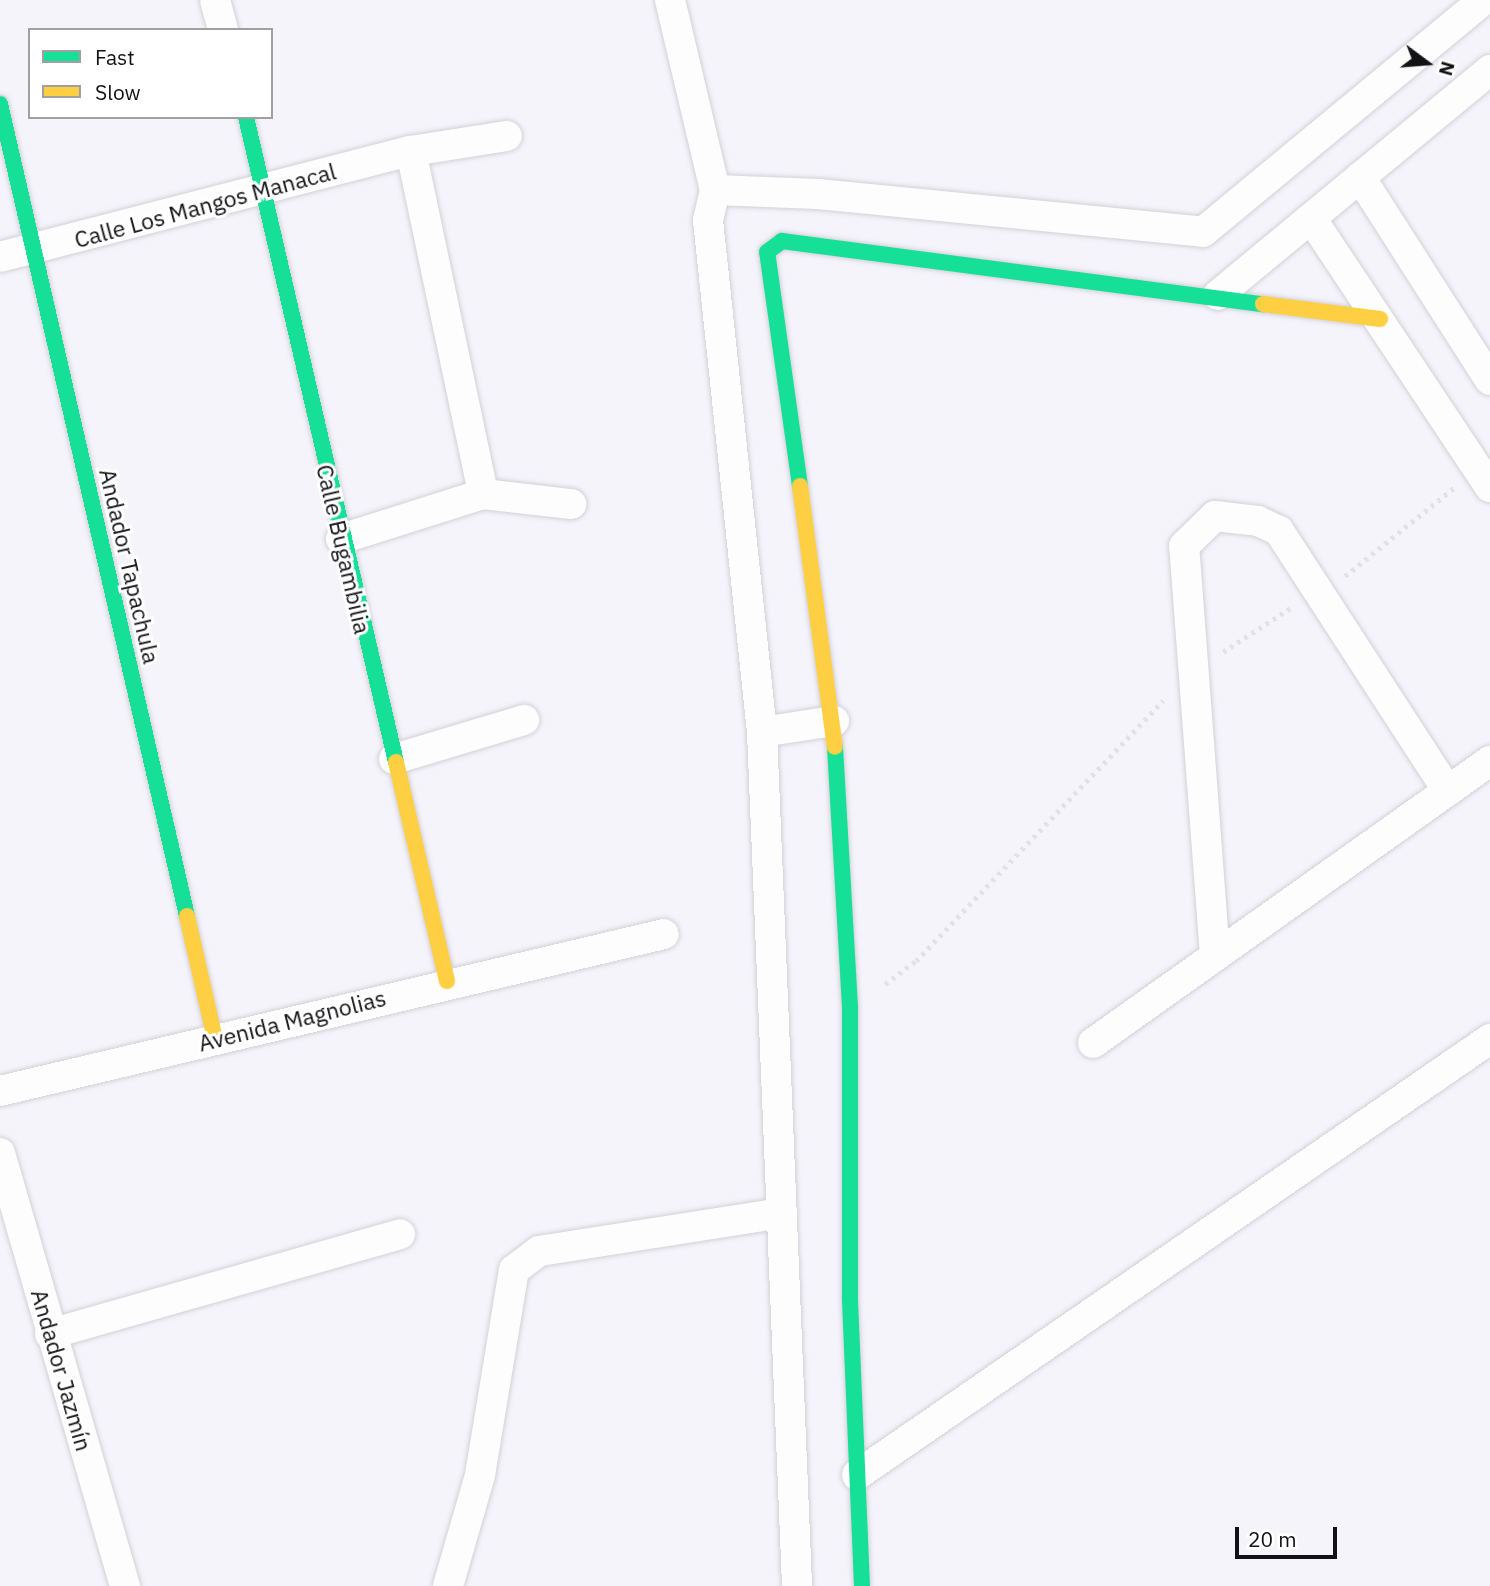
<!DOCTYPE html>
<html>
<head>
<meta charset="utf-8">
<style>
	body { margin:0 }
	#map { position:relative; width:1490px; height:1586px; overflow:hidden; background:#f5f4fb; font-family:"IBM Plex Sans",sans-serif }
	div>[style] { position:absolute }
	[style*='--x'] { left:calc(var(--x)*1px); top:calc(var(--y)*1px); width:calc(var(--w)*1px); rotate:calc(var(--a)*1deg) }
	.path>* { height:4.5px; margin-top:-2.25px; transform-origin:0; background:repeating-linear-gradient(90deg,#e2e1e4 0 3.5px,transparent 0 8.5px) }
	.roads { filter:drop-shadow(0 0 2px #d2d1d7) drop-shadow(0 0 2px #d2d1d7) }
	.street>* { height:30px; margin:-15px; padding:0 15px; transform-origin:15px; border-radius:15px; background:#fefdfe }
	.fast>* { height:16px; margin:-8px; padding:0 8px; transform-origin:8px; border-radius:8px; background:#16e098 }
	.slow>* { height:16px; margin:-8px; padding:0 8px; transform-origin:8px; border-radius:8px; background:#ffcf43 }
	span { translate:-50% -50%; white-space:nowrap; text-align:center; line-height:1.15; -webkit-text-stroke:6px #fff; paint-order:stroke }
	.street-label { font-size:23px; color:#121115 }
	.legend { position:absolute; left:28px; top:28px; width:245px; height:91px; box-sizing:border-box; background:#fff; border:2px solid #a0a0a1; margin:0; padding:9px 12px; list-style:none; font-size:21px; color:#121115 }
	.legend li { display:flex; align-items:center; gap:14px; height:35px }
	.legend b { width:35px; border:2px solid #a0a0a1 }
	.north { position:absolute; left:1392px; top:28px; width:70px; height:70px; -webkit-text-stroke:5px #fff; paint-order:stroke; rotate:106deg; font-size:19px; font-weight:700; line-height:28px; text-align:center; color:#121115 }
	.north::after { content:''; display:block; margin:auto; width:24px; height:32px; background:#121115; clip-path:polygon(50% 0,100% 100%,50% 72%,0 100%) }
	.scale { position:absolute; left:1235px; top:1527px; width:102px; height:32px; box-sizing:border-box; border:4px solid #121115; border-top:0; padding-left:9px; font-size:21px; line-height:24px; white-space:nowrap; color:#121115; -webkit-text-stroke:5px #fff; paint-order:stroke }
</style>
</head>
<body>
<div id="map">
	<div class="path">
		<div style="--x:1345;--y:576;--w:141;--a:-39"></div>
		<div style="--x:1223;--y:652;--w:82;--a:-33.1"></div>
		<div style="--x:885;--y:984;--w:39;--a:-37"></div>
		<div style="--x:916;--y:961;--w:359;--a:-46.5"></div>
	</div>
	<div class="roads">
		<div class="street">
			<div style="--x:215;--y:0;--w:31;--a:75"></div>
			<div style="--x:670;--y:0;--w:195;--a:76.7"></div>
			<div style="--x:715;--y:190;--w:31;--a:103"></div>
			<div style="--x:708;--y:220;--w:515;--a:83.98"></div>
			<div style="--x:762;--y:732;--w:855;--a:87.65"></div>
			<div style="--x:411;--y:151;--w:350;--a:78.1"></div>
			<div style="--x:1360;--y:177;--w:241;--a:57.4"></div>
			<div style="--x:715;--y:190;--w:103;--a:2.2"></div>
			<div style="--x:818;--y:194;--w:387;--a:5.6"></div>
			<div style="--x:1203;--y:232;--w:364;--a:-39.6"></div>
			<div style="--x:1311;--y:218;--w:323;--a:56.4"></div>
			<div style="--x:0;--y:257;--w:424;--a:-14.5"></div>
			<div style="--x:411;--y:151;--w:97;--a:-8.9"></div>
			<div style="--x:1218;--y:295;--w:353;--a:-39.6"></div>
			<div style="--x:341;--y:539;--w:149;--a:-17.6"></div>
			<div style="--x:483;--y:494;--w:89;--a:6.5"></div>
			<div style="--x:762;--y:732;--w:73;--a:-8.7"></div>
			<div style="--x:394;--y:759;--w:136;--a:-16.7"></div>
			<div style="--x:1215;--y:956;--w:411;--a:-94.3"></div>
			<div style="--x:1184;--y:546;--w:43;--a:-44.1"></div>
			<div style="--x:1215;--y:516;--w:43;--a:6.6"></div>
			<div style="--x:1258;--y:521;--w:23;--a:25"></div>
			<div style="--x:1279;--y:531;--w:310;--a:57"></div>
			<div style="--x:1093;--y:1043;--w:487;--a:-35.4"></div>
			<div style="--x:0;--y:1091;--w:682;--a:-13.3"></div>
			<div style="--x:0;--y:1153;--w:451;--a:73.9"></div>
			<div style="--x:50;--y:1334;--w:364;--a:-15.9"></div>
			<div style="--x:857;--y:1475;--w:769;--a:-34.56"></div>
			<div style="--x:448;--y:1586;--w:116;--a:-73.9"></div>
			<div style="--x:480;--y:1475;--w:208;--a:-80.6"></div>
			<div style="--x:514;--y:1270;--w:31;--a:-37"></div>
			<div style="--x:539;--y:1251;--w:246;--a:-8.9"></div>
		</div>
		<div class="fast">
			<div style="--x:0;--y:104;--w:833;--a:77.03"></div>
			<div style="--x:246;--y:117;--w:662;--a:76.91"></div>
			<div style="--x:800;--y:486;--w:236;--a:-98"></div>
			<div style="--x:767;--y:252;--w:19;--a:-36"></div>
			<div style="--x:782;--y:241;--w:485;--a:7.5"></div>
			<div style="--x:835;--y:747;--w:260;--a:86.7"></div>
			<div style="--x:850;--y:1007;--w:293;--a:90"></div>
			<div style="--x:850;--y:1300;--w:286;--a:87.6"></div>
		</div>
		<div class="slow">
			<div style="--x:1263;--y:304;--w:118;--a:7.3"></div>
			<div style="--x:800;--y:486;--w:263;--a:82.4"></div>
			<div style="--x:396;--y:762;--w:225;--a:76.9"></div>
			<div style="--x:187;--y:916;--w:126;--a:77.2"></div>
		</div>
	</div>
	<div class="street-label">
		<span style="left:205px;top:205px;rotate:-15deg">Calle Los Mangos Manacal</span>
		<span style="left:344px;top:549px;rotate:77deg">Calle Bugambilia</span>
		<span style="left:130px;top:566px;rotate:77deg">Andador Tapachula</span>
		<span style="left:292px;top:1020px;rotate:-14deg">Avenida Magnolias</span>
		<span style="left:62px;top:1370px;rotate:74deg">Andador Jazmín</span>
	</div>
	<ul class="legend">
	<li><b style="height:9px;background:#16e098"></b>Fast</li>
	<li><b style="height:9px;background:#ffcf43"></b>Slow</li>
	</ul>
	<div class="north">N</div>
	<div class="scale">20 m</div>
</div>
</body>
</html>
